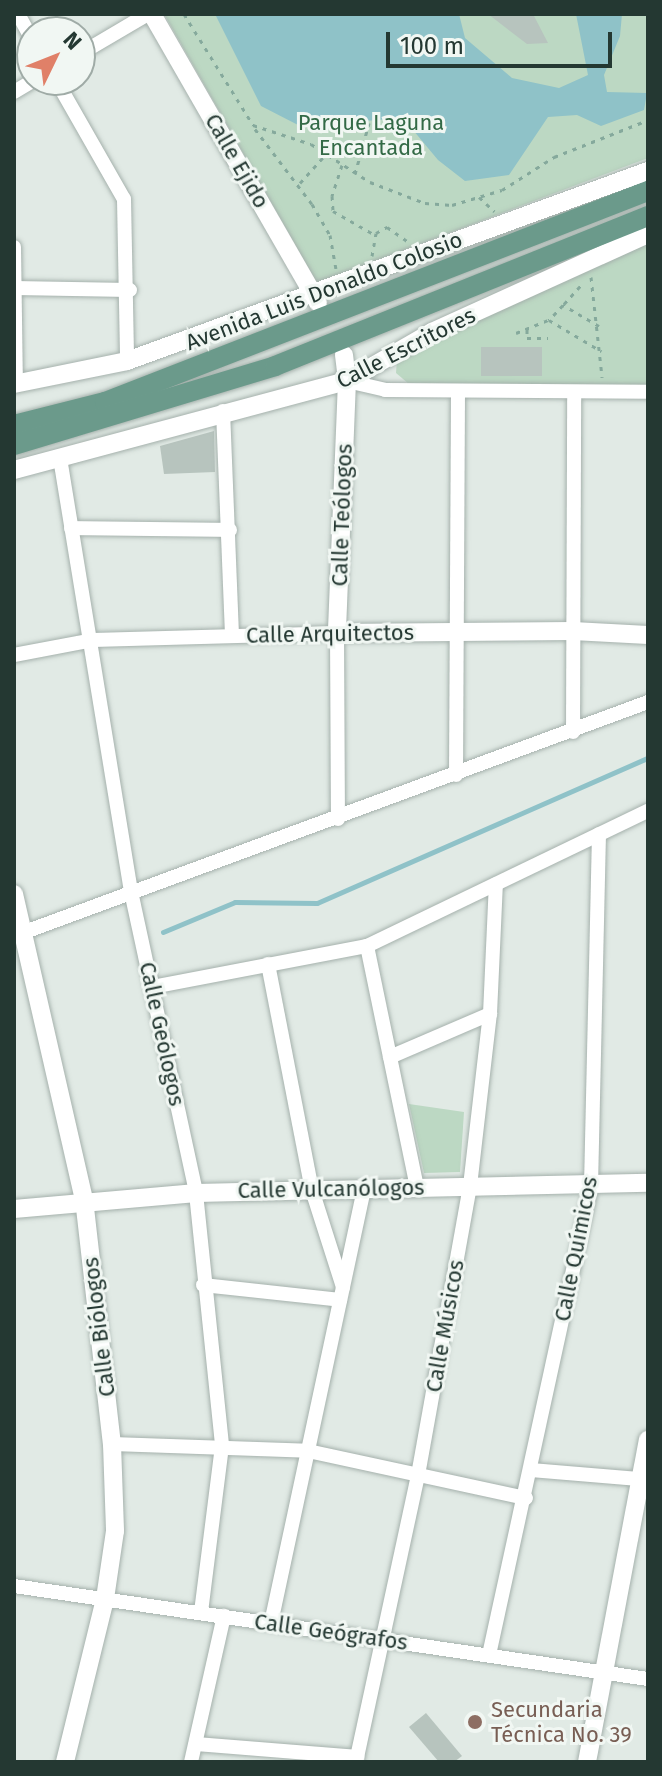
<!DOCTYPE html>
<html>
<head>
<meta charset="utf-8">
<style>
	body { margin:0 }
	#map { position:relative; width:662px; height:1776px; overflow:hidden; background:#e1eae5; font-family:"Fira Sans",sans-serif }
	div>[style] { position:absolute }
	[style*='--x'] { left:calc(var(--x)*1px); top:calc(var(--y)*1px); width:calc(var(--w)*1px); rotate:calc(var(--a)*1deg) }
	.green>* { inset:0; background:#bcd8c3 }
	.water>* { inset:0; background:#8fc2c8 }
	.stream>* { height:5px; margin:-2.5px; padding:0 2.5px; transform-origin:2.5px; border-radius:2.5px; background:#8fc2c8 }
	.building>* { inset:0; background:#b7c4be; transform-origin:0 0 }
	.path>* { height:3px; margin-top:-1.5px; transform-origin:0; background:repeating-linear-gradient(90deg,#85a99c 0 4px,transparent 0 10px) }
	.roads { filter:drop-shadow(0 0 2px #a5b1ac) drop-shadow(0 0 2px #a5b1ac) }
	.street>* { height:14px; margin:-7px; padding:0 7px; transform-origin:7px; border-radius:7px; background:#fff }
	.secondary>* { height:18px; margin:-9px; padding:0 9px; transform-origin:9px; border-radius:9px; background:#fff }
	.primary>* { height:20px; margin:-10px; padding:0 10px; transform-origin:10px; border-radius:10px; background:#6b9a8b }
	.dots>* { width:22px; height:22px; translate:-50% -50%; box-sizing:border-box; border:4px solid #f1f7f3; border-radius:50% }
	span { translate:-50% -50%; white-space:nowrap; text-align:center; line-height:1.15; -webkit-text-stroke:6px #f1f7f3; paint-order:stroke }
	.park-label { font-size:22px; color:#336a46 }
	.street-label { font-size:22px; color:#243832 }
	.education-label { font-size:22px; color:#785e54 }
	.left { translate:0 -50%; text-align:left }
	.frame { position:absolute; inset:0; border:16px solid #243832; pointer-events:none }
	.north { position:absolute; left:16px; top:16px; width:80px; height:80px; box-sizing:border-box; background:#f1f7f3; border:2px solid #9faba6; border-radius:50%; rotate:47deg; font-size:22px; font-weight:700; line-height:32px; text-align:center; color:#243832 }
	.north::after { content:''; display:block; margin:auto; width:28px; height:36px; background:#e08068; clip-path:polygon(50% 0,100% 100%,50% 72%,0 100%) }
	.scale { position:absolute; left:386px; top:32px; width:226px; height:36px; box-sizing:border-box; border:4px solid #243832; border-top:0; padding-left:10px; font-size:24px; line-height:28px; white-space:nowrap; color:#243832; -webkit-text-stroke:6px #f1f7f3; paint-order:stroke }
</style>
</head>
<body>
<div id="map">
	<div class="green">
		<div style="clip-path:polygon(164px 14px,648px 14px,648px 158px,317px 283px)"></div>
		<div style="clip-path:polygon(648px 242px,648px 388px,409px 384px,396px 373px,397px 360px,449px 330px)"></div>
		<div style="clip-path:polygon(409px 1104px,464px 1112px,460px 1172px,424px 1173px)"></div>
	</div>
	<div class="water">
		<div style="clip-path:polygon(215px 14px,459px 14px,465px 38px,512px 78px,559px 88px,588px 75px,576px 14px,622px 14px,620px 36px,604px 75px,607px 92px,647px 93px,644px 110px,601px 126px,577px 115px,548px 117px,509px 175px,465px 181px,438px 160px,403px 118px,300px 126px,261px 106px)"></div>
	</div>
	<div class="stream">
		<div style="--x:163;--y:932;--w:78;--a:-22.6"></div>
		<div style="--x:235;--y:902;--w:82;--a:0.7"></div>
		<div style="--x:317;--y:903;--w:361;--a:-23.7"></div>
	</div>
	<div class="building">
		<div style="clip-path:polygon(488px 14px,533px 14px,548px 43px,527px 44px)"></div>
		<div style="left:481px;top:347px;width:61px;height:29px"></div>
		<div style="clip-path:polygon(214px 431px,215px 472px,164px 474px,160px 446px)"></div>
		<div style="clip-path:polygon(426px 1713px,462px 1756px,454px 1762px,439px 1762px,409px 1727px)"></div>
	</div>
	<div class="path">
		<div style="--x:184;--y:14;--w:131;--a:58.1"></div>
		<div style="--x:253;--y:125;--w:61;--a:18.1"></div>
		<div style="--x:311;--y:144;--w:70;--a:32.8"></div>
		<div style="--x:370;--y:182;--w:59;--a:20.9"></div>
		<div style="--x:425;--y:203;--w:27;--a:4"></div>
		<div style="--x:452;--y:205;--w:52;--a:-16.7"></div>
		<div style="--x:502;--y:190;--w:62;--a:-32.4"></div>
		<div style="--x:554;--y:157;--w:101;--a:-21.5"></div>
		<div style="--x:255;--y:129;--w:94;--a:52.8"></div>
		<div style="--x:312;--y:204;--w:36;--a:60"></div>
		<div style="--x:330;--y:235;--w:34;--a:80"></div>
		<div style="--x:342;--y:165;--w:33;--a:108"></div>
		<div style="--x:332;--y:196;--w:15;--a:86"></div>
		<div style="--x:333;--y:211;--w:48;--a:29.7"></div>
		<div style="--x:355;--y:174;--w:53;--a:-74.6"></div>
		<div style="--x:300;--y:183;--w:40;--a:-48"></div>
		<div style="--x:479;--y:197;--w:21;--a:43"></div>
		<div style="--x:372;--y:256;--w:23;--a:-80"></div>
		<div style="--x:376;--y:233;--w:13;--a:-29"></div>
		<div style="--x:387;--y:227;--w:28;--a:35"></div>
		<div style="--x:591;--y:277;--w:101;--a:83.7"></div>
		<div style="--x:564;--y:304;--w:28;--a:-48"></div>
		<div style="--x:599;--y:326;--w:42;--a:-149.7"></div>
		<div style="--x:563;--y:305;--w:21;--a:133"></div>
		<div style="--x:549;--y:320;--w:61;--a:30.8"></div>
		<div style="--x:527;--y:329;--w:9;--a:90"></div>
		<div style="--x:527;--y:338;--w:21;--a:0"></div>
		<div style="--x:516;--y:333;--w:35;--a:-22"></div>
	</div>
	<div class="roads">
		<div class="street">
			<div style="--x:18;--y:14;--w:29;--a:61"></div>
			<div style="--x:80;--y:54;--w:79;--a:-30.5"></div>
			<div style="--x:56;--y:80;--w:137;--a:60.3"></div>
			<div style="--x:124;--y:199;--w:162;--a:88.9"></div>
			<div style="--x:14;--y:92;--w:23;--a:-31"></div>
			<div style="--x:14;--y:247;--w:136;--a:89.2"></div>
			<div style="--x:14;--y:288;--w:116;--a:1"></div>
			<div style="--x:347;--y:381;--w:39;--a:13"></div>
			<div style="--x:385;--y:390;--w:263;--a:0.4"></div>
			<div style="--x:223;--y:411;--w:224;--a:87.7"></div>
			<div style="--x:60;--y:458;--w:444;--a:80.7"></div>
			<div style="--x:132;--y:896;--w:304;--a:77.8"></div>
			<div style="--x:196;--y:1193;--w:254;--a:84.1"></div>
			<div style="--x:222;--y:1446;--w:168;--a:97.2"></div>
			<div style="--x:71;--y:528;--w:159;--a:0.7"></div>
			<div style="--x:14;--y:655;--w:80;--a:-10.8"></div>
			<div style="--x:93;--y:640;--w:244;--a:-1.6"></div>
			<div style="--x:337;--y:633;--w:186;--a:89.7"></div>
			<div style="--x:573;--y:732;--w:339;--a:-89.8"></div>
			<div style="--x:456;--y:775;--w:384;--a:-89.7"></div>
			<div style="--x:14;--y:936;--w:676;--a:-20.26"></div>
			<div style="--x:367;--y:946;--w:246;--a:78.3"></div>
			<div style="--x:268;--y:964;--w:230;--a:79"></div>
			<div style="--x:312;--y:1190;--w:102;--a:72.3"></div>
			<div style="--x:152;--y:987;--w:219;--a:-10.8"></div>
			<div style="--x:367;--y:946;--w:312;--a:-25.7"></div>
			<div style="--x:390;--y:1057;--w:109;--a:-23.3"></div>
			<div style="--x:203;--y:1285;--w:138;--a:6.2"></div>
			<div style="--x:112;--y:1444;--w:196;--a:2"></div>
			<div style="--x:308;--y:1451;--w:223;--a:12.2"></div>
			<div style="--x:531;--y:1470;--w:108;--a:4.8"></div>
			<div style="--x:14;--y:1586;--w:641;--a:8.35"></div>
			<div style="--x:271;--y:1623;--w:444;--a:-77.9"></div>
			<div style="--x:489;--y:1655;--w:480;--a:-77.7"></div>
			<div style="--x:591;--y:1186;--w:352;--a:-88.7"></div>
			<div style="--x:197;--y:1744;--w:161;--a:4.6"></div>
			<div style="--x:191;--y:1762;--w:150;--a:-77.3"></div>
			<div style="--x:356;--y:1762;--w:294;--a:-77.8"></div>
			<div style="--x:418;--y:1475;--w:294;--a:-79.8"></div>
			<div style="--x:470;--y:1186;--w:173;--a:-83.4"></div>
			<div style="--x:490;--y:1014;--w:130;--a:-87.4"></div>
		</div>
		<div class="secondary">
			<div style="--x:152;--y:14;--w:333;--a:60.1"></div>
			<div style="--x:344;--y:355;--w:26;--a:83"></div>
			<div style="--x:347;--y:381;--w:252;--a:92.3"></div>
			<div style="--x:337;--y:633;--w:236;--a:-0.5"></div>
			<div style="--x:573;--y:631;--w:75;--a:3.1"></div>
			<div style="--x:14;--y:384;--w:115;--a:-11.5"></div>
			<div style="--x:127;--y:361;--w:555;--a:-20.04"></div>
			<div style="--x:14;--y:470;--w:345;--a:-15"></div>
			<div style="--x:347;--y:381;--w:98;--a:-30"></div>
			<div style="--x:432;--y:332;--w:237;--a:-24.4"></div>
			<div style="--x:14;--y:894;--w:313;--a:77.1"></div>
			<div style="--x:84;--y:1199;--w:247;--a:83.5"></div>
			<div style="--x:112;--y:1444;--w:87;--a:88"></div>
			<div style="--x:115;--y:1531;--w:69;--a:98.4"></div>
			<div style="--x:105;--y:1599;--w:168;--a:103.8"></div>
			<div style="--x:14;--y:1209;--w:183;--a:-5"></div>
			<div style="--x:196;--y:1193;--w:452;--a:-1.3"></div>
			<div style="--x:587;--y:1762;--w:328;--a:-79.3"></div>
		</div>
		<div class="primary">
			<div style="--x:14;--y:425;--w:94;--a:-14.2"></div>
			<div style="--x:105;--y:402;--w:583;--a:-21.24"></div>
			<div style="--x:14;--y:445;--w:273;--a:-16.8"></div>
			<div style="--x:275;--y:366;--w:402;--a:-21.9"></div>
		</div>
	</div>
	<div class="dots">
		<div style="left:475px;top:1722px;background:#8d6e63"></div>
	</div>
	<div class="park-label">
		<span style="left:371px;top:135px">Parque Laguna<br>Encantada</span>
	</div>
	<div class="street-label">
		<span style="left:237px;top:161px;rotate:60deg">Calle Ejido</span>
		<span style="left:324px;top:291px;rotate:-21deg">Avenida Luis Donaldo Colosio</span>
		<span style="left:406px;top:348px;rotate:-27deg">Calle Escritores</span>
		<span style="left:342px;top:515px;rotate:-88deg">Calle Teólogos</span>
		<span style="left:330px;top:634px;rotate:-1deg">Calle Arquitectos</span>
		<span style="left:162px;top:1034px;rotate:78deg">Calle Geólogos</span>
		<span style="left:331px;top:1189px;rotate:-1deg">Calle Vulcanólogos</span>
		<span style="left:576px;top:1249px;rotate:-79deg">Calle Químicos</span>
		<span style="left:445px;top:1326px;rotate:-80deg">Calle Músicos</span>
		<span style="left:99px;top:1327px;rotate:-97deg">Calle Biólogos</span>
		<span style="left:331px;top:1632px;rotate:8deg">Calle Geógrafos</span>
	</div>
	<div class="education-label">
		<span class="left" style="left:491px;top:1722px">Secundaria<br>Técnica No. 39</span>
	</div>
	<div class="frame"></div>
	<div class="north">N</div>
	<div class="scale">100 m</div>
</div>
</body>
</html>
